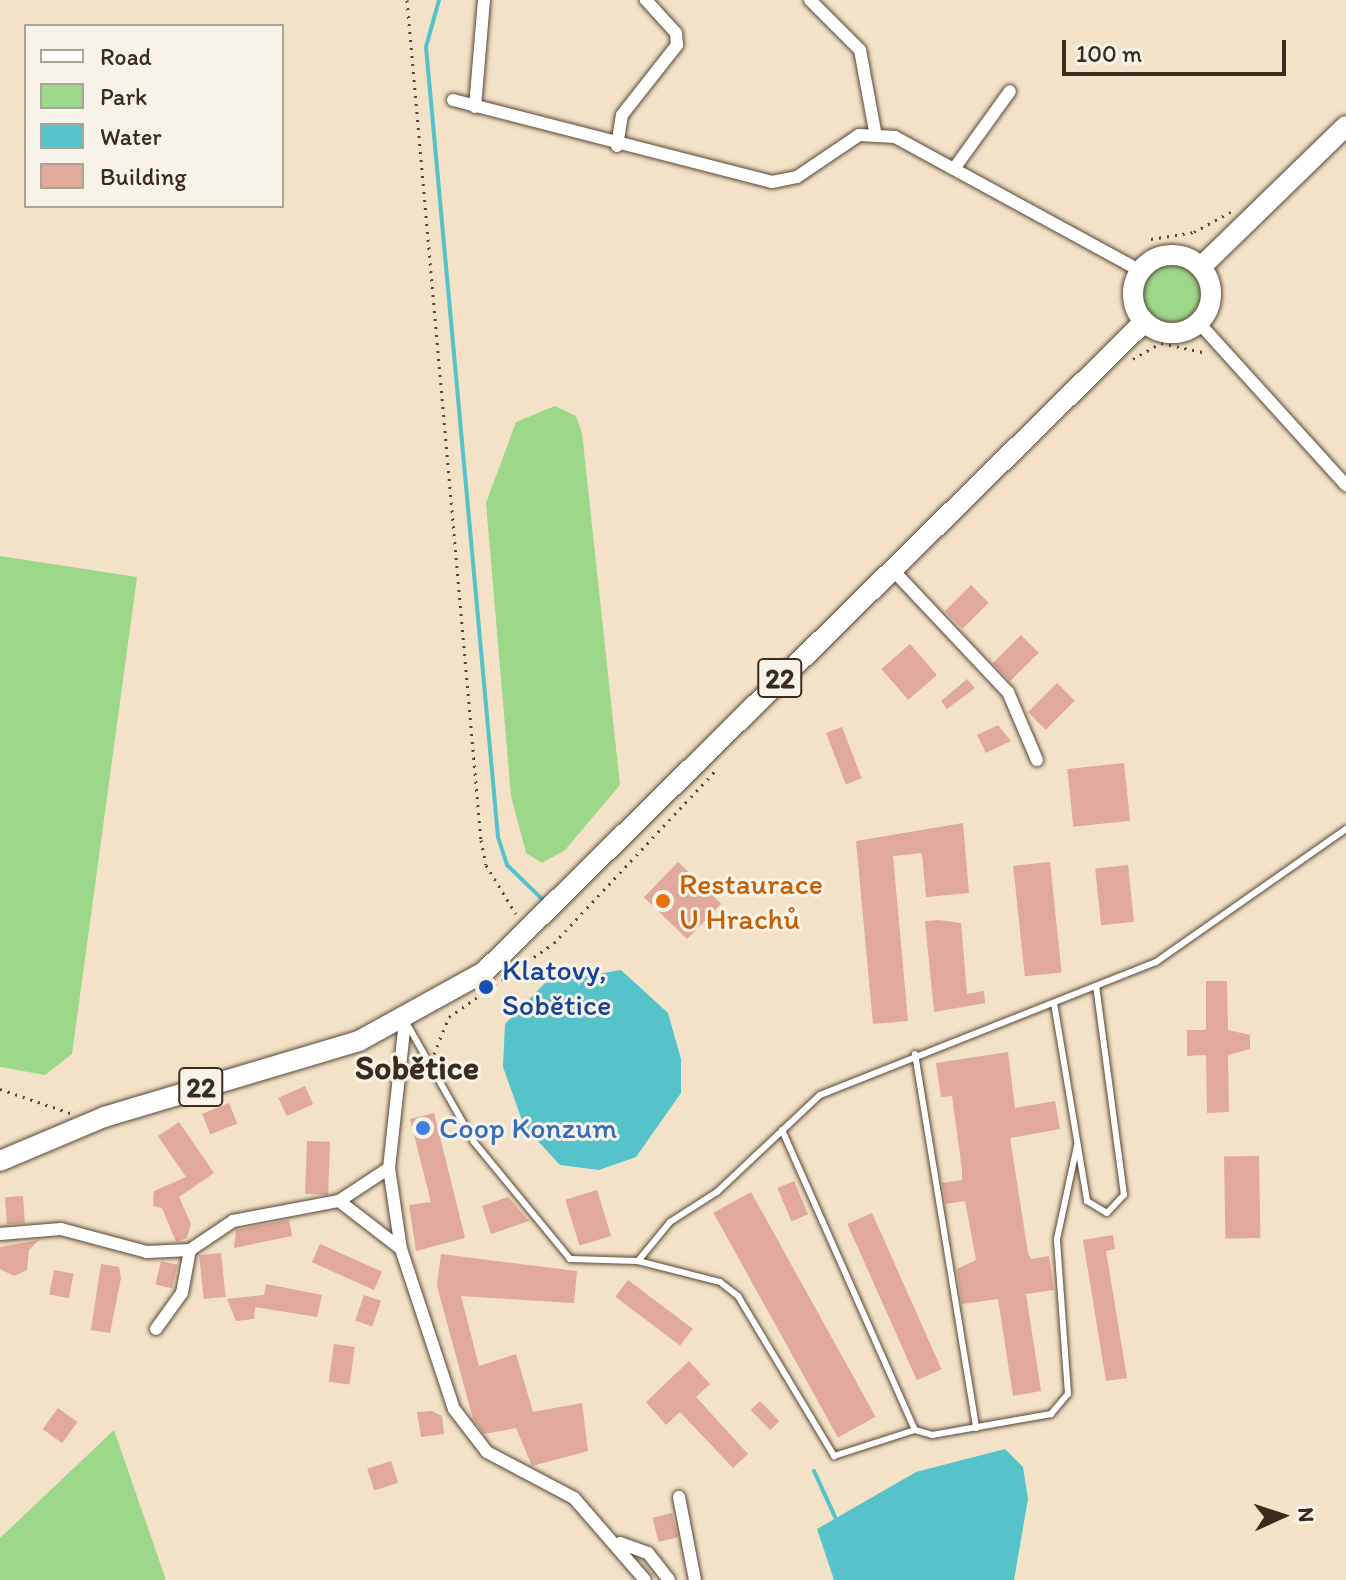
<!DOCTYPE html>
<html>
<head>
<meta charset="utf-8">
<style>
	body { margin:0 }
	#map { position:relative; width:1346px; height:1580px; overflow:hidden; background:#f3e2c7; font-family:Itim,sans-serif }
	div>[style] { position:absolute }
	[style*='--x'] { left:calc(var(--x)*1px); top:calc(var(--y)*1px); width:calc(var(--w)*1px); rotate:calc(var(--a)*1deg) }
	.green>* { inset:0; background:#9dd78a }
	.round { border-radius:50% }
	.water>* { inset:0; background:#56c3ca }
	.stream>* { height:4px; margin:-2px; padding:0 2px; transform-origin:2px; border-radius:2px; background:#56c3ca }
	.building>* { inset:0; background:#e0a99b; transform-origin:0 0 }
	.path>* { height:3px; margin-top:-1.5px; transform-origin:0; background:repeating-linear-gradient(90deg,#574637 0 2px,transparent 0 8px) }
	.roads { filter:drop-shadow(0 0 2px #574637) drop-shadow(0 0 2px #574637) }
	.lane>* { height:6px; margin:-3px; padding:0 3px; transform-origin:3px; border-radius:3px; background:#fff }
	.street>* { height:12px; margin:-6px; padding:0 6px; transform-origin:6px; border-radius:6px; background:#fff }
	.primary>* { height:20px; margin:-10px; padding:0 10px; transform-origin:10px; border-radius:10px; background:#fff }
	.primary>.ring { margin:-10px; padding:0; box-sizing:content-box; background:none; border:20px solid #fff; border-radius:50% }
	.dots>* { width:22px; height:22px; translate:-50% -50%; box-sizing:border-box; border:4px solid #f7f3e8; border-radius:50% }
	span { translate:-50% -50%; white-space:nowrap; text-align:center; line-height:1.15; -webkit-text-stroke:6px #f7f3e8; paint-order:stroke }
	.shield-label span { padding:2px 6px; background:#f7f3e8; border:2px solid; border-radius:6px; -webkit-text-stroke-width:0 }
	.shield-label { font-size:28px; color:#3b2a1e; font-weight:700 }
	.food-label { font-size:30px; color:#c56008 }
	.left { translate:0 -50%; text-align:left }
	.transit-label { font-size:30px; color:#164399 }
	.shop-label { font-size:30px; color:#366cbe }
	.quarter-label { font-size:34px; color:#3b2a1e; font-weight:700 }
	.legend { position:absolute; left:24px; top:24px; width:260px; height:184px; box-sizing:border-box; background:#f7f3e8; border:2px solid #aca397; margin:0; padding:10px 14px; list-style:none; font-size:24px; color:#3b2a1e }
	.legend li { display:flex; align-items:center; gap:16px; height:40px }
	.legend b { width:40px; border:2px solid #aca397 }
	.north { position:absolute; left:1242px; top:1476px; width:80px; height:80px; -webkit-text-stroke:6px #f7f3e8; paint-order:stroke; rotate:87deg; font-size:22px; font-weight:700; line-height:32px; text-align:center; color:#3b2a1e }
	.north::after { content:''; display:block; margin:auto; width:28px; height:36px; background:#3b2a1e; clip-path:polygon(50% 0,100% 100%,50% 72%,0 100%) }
	.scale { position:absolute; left:1062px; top:40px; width:224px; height:36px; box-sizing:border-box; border:4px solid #3b2a1e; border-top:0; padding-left:10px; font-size:24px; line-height:28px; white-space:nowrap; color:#3b2a1e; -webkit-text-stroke:6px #f7f3e8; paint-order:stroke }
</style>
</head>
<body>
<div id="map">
	<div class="green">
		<div class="round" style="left:1141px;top:263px;width:62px;height:62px"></div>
		<div style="clip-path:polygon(555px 406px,576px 416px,582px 433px,620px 785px,565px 850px,542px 863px,526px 853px,511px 796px,486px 503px,516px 422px)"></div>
		<div style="clip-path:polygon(0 556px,137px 577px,72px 1054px,45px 1075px,0 1067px)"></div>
		<div style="clip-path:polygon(114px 1430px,166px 1580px,0 1580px,0 1538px)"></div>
	</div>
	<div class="water">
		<div style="clip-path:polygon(621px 970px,668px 1013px,681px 1059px,681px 1093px,636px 1157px,599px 1170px,560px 1165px,524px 1126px,503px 1067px,505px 1024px,545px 983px)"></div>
		<div style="clip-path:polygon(1005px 1449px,1023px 1467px,1028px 1499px,1014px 1580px,834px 1580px,817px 1529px,916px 1472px)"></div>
	</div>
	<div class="stream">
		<div style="--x:439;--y:0;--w:49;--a:105.5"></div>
		<div style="--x:426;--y:47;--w:793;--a:84.79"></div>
		<div style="--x:498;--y:837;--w:29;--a:72"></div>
		<div style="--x:507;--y:865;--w:49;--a:44.2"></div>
		<div style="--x:814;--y:1471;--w:53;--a:65.4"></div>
	</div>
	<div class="building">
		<div style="left:971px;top:585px;width:25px;height:37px;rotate:45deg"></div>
		<div style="left:1021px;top:635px;width:25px;height:40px;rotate:45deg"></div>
		<div style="left:910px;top:644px;width:41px;height:38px;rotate:49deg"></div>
		<div style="clip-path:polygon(967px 679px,975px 688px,947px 709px,941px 701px)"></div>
		<div style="left:1057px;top:683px;width:25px;height:41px;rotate:45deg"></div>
		<div style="clip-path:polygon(998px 725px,1011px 741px,986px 753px,977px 735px)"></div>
		<div style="left:842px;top:727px;width:55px;height:17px;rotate:69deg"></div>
		<div style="left:1124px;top:763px;width:58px;height:57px;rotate:84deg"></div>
		<div style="clip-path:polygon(963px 823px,969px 893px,926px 897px,922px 853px,893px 856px,908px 1021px,873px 1024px,856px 841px)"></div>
		<div style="left:678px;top:862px;width:60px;height:49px;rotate:44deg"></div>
		<div style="left:1050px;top:862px;width:111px;height:37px;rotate:84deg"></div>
		<div style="left:1128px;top:865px;width:57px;height:33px;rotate:84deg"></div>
		<div style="clip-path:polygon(939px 920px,961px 923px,967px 994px,984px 991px,985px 1003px,934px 1012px,925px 921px)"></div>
		<div style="clip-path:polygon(1206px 981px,1227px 981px,1228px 1030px,1250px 1035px,1250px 1049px,1228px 1055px,1229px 1112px,1207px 1113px,1206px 1055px,1187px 1056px,1187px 1030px,1206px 1030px)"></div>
		<div style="clip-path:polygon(1008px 1052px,1015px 1108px,1055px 1101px,1060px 1129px,1010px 1138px,1028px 1253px,1031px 1259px,1049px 1256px,1054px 1290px,1026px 1294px,1041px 1391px,1013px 1396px,998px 1299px,962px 1304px,957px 1269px,976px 1260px,965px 1201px,946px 1204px,942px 1183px,962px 1180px,962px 1170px,952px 1096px,941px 1097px,936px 1063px)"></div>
		<div style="left:305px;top:1086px;width:20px;height:29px;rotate:66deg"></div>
		<div style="left:229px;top:1103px;width:22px;height:29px;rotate:68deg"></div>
		<div style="clip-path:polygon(434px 1113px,465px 1238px,416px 1251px,409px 1205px,431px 1202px,410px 1119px)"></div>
		<div style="clip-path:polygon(179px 1122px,214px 1173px,179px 1197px,191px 1224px,187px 1238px,176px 1242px,162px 1208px,153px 1206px,154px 1191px,186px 1177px,158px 1136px)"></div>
		<div style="left:307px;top:1141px;width:23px;height:53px;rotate:2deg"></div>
		<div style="left:1259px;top:1156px;width:82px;height:35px;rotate:89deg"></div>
		<div style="left:794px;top:1181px;width:36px;height:18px;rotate:67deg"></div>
		<div style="left:597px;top:1190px;width:48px;height:33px;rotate:73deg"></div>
		<div style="left:751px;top:1192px;width:257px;height:43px;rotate:61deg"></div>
		<div style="left:23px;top:1196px;width:27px;height:18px;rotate:86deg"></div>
		<div style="clip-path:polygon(508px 1197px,529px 1221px,491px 1234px,482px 1206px)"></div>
		<div style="left:872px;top:1213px;width:171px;height:27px;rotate:66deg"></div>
		<div style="clip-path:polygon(289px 1220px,292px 1236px,234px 1248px,236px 1230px)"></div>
		<div style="clip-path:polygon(1113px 1235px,1115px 1249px,1106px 1251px,1127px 1378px,1106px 1381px,1083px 1240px)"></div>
		<div style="clip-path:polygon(39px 1240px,29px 1250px,27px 1270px,14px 1276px,0 1269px,0 1247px)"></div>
		<div style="left:320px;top:1244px;width:68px;height:20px;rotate:24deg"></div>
		<div style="left:221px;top:1253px;width:44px;height:22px;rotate:84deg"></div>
		<div style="clip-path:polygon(441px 1254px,577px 1271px,574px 1303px,461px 1296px,479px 1366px,516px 1354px,533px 1412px,582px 1403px,588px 1451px,532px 1466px,516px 1428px,484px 1434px,473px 1419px,437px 1286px)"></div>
		<div style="left:161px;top:1261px;width:17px;height:24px;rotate:13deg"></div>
		<div style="clip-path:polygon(101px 1264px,119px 1267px,121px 1278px,110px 1333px,91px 1330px)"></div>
		<div style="left:54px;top:1270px;width:20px;height:25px;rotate:11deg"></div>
		<div style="left:628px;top:1280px;width:81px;height:21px;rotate:37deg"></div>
		<div style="clip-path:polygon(266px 1284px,322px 1295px,317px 1317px,255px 1307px,254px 1319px,236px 1321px,227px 1299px,264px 1295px)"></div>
		<div style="left:364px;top:1295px;width:18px;height:27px;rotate:19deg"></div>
		<div style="left:334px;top:1344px;width:21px;height:38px;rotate:8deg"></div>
		<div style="clip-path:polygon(689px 1361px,710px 1384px,696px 1397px,748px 1454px,733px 1468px,680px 1412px,666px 1425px,646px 1402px)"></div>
		<div style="left:760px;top:1401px;width:28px;height:13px;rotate:46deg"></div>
		<div style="left:58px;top:1408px;width:24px;height:26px;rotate:36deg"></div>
		<div style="clip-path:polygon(432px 1411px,442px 1416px,444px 1434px,421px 1437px,417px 1412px)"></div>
		<div style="left:391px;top:1461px;width:23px;height:25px;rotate:72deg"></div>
		<div style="left:672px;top:1513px;width:25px;height:20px;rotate:76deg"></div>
	</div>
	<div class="path">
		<div style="--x:407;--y:0;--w:843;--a:84.97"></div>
		<div style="--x:481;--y:840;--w:25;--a:79"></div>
		<div style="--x:486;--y:865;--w:57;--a:58.5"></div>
		<div style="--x:1151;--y:239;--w:44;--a:-9.2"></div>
		<div style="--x:1194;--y:232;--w:43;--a:-28.9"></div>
		<div style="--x:1133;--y:359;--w:32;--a:-30"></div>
		<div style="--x:1161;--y:343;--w:47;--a:12.3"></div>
		<div style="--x:434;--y:1054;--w:40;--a:-68"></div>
		<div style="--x:449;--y:1017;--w:128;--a:-35.2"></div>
		<div style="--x:554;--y:943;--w:236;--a:-46.9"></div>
		<div style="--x:0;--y:1089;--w:74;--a:18.9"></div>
	</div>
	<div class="roads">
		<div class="lane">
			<div style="--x:1054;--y:1003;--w:201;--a:80.5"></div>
			<div style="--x:1087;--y:1201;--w:23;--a:31"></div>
			<div style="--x:1107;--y:1213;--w:25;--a:-47"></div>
			<div style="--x:1124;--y:1195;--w:211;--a:-97.6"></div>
			<div style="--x:407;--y:1024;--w:136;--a:60.4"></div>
			<div style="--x:474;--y:1142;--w:151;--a:50.6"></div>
			<div style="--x:570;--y:1259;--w:68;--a:1.7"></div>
			<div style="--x:638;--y:1261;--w:50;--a:-50.6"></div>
			<div style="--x:670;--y:1222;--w:56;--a:-32.6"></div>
			<div style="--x:717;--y:1192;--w:141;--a:-43.3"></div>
			<div style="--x:820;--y:1095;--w:361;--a:-21.6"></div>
			<div style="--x:1156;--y:962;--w:232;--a:-35"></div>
			<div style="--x:915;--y:1054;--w:379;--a:80.7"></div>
			<div style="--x:782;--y:1130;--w:328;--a:66.1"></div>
			<div style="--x:638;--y:1261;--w:85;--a:14.4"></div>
			<div style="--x:720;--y:1282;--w:23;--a:38"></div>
			<div style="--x:738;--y:1296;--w:187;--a:59"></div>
			<div style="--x:834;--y:1456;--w:85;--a:-17.8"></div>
			<div style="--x:915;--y:1430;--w:18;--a:16"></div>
			<div style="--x:932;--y:1435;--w:121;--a:-10"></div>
			<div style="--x:1051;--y:1414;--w:26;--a:-50"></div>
			<div style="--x:1068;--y:1394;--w:155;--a:-94.1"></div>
			<div style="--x:1057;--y:1239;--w:95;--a:-77.9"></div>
		</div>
		<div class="street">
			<div style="--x:810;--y:0;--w:71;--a:45"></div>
			<div style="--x:860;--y:50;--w:87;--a:79.5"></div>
			<div style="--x:453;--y:100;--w:329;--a:14.4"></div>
			<div style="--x:772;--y:182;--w:25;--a:-11"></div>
			<div style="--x:797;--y:177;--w:75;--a:-34.1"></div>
			<div style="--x:859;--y:135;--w:36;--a:3"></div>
			<div style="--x:895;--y:137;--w:280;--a:28.6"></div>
			<div style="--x:475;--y:107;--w:107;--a:-85.2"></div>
			<div style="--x:617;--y:146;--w:31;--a:-81"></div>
			<div style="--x:622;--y:115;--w:89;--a:-51.8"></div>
			<div style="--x:677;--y:45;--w:12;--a:-95"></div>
			<div style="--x:676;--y:33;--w:45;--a:-132.3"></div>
			<div style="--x:956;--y:166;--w:92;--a:-54.2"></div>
			<div style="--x:1199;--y:323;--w:219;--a:47.8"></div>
			<div style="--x:890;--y:567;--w:172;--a:46.7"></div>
			<div style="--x:1008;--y:692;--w:74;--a:66.9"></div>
			<div style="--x:405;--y:1021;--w:148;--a:96.2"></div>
			<div style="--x:389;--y:1168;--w:82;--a:81.6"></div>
			<div style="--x:401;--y:1249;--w:169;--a:71.7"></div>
			<div style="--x:454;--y:1409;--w:54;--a:52.5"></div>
			<div style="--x:487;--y:1452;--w:98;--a:27.9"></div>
			<div style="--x:574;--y:1498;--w:108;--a:49.1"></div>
			<div style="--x:339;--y:1201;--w:78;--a:37.7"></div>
			<div style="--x:0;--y:1234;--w:61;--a:-4.7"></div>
			<div style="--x:61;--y:1229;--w:89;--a:15"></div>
			<div style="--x:147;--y:1252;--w:43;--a:-2.7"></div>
			<div style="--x:190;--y:1250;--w:52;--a:-34"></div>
			<div style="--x:233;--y:1221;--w:108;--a:-10.7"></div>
			<div style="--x:339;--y:1201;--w:60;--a:-33.4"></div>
			<div style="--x:156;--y:1329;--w:44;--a:-54.2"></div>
			<div style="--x:182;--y:1293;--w:44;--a:-79.5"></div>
			<div style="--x:679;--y:1497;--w:85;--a:79.1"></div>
			<div style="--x:620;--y:1543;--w:30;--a:20"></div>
			<div style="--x:648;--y:1553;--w:34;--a:52"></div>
		</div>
		<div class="primary">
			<div class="ring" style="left:1133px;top:255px;width:58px;height:58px"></div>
			<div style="--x:1201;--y:267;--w:202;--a:-44.2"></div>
			<div style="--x:0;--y:1161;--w:113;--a:-22.9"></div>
			<div style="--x:104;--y:1117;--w:266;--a:-16.6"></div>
			<div style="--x:359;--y:1041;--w:143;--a:-28.9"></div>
			<div style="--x:484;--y:972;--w:926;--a:-44.56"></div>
		</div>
	</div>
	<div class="dots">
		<div style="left:663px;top:901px;background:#e8710a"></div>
		<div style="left:486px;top:987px;background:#1a4fb4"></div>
		<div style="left:423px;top:1128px;background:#3f7fe0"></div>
	</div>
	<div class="shield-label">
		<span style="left:780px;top:678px">22</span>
		<span style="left:201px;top:1087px">22</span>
	</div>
	<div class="food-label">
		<span class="left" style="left:679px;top:901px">Restaurace<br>U Hrachů</span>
	</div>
	<div class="transit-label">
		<span class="left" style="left:502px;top:987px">Klatovy,<br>Sobětice</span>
	</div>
	<div class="shop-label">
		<span class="left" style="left:439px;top:1128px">Coop Konzum</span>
	</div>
	<div class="quarter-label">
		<span style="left:417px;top:1068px">Sobětice</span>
	</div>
	<ul class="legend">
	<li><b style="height:10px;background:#fff"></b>Road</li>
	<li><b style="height:22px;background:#9dd78a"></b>Park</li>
	<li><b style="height:22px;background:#56c3ca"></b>Water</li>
	<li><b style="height:22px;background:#e0a99b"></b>Building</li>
	</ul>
	<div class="north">N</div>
	<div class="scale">100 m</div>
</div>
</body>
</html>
